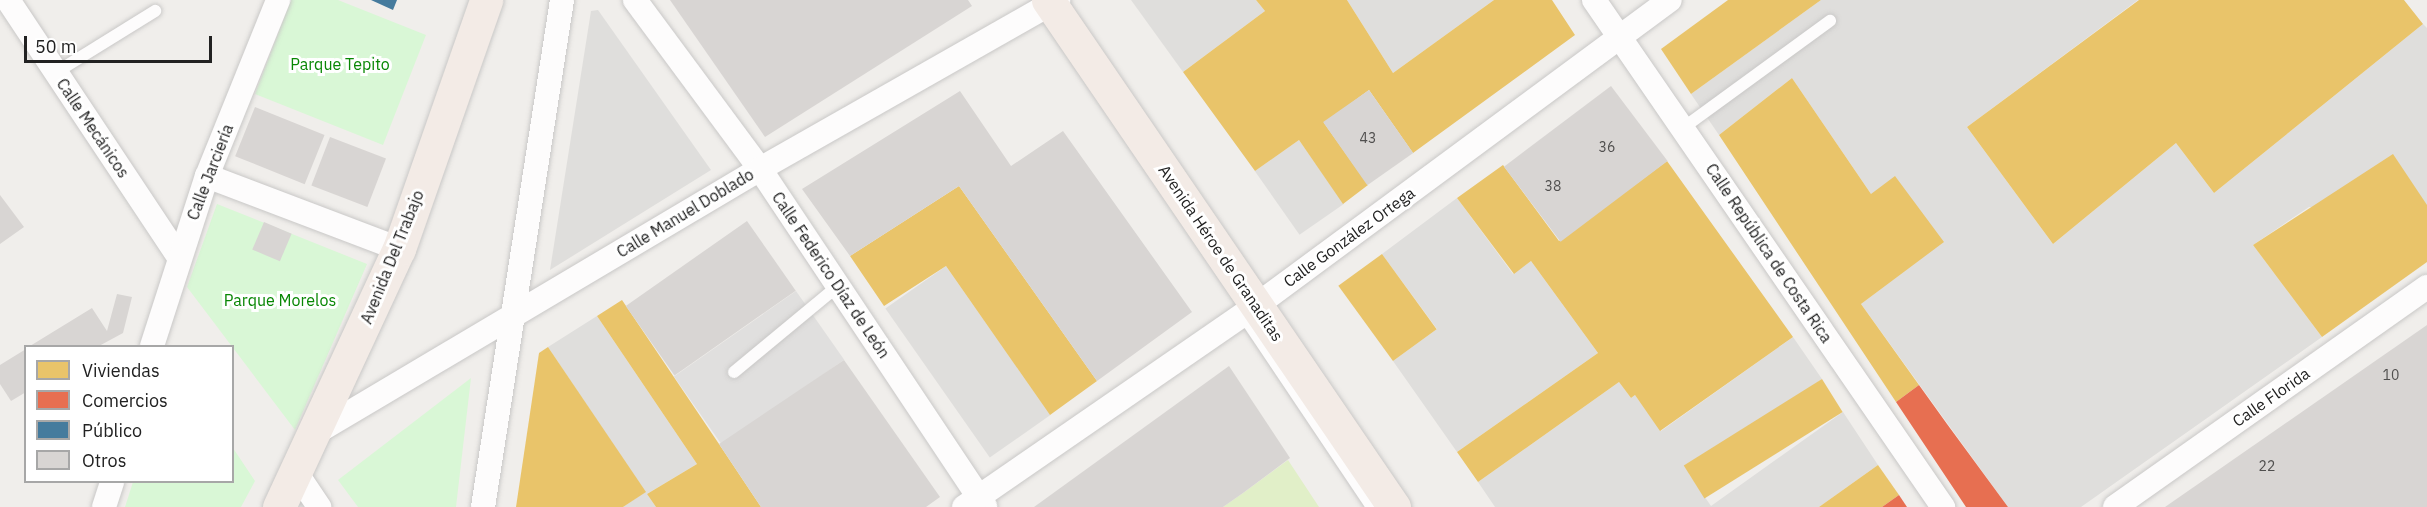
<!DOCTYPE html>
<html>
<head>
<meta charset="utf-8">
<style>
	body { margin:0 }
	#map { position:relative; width:2427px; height:507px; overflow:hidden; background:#f0eeeb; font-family:"IBM Plex Sans",sans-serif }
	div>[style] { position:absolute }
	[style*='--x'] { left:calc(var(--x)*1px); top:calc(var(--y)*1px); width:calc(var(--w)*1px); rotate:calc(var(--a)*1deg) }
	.residential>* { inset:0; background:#dfdedc; transform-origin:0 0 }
	.grass>* { inset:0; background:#e1efc8 }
	.park>* { inset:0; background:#d9f7d6 }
	.parking>* { inset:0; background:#e0dfde; transform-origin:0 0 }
	.homes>* { inset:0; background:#e9c46a; transform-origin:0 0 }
	.shops>* { inset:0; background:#e76f51 }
	.public>* { inset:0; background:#457b9d }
	.building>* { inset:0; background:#d8d5d3; transform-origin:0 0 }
	.roads { filter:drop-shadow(0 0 2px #c9c8c7) drop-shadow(0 0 2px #c9c8c7) }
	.lane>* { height:12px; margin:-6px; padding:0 6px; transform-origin:6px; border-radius:6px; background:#fdfcfc }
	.street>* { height:24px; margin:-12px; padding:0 12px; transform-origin:12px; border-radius:12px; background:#fdfcfc }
	.primary>* { height:33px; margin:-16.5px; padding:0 16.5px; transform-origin:16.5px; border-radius:16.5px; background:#f3ebe6 }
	span { translate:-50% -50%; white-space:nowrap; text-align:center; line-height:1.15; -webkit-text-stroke:6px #fff; paint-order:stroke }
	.number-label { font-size:14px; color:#504f4e }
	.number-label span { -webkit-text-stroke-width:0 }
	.park-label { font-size:16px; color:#088704 }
	.street-label { font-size:16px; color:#222 }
	.legend { position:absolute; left:24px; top:345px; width:210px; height:138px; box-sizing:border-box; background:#fff; border:2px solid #a7a7a7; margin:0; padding:8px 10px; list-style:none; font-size:18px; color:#222 }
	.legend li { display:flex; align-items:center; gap:12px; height:30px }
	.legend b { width:30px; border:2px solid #a7a7a7 }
	.scale { position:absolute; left:24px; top:36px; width:188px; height:27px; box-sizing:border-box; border:3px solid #222; border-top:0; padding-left:8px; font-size:18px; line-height:21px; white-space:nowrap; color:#222; -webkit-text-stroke:4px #fff; paint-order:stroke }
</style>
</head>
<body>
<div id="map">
	<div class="residential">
		<div style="clip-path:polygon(1131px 0,1256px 0,1265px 11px,1183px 72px)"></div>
		<div style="clip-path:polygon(1347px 0,1494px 0,1393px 73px)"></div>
		<div style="clip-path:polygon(1821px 0,2138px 0,1967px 127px,2053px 244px,2176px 143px,2214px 193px,2423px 24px,2427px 28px,2427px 205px,2309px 207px,2253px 245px,2322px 337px,2081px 507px,2008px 507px,1861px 304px,1943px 242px,1871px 194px,1792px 78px,1719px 135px,1691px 94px)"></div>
		<div style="clip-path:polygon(598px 10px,711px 170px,550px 270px,591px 11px)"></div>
		<div style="left:1299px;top:140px;width:78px;height:54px;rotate:55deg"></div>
		<div style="clip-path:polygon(1457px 198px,1513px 274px,1531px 261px,1598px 353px,1457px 452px,1393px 361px,1437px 329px,1382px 254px)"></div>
		<div style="left:946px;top:266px;width:182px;height:74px;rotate:55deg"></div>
		<div style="clip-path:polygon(597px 316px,697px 464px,647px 494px,656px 507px,623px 507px,645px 492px,548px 347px)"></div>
		<div style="clip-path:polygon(1793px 337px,1822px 379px,1689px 474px,1711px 506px,1843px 412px,1878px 465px,1819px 507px,1495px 507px,1478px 482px,1619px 382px,1631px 398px,1635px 395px,1661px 431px)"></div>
	</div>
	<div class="grass">
		<div style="clip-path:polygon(1288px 460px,1319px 507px,1223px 507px,1243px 493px)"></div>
	</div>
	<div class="park">
		<div style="clip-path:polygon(291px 0,338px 0,426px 35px,383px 145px,255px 94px)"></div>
		<div style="clip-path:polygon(217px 204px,367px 264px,295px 430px,187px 287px)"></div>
		<div style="clip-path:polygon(471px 378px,456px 507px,358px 507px,338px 480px)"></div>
		<div style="clip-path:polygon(233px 448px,255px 481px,241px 507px,125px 507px,133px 482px,232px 482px)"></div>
	</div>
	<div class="parking">
		<div style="left:796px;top:291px;width:84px;height:149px;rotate:55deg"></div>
	</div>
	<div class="homes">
		<div style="clip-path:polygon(1256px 0,1347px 0,1393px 73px,1494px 0,1552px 0,1575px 35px,1413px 153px,1369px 90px,1324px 123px,1368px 185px,1343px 204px,1299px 140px,1255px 171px,1183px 72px,1265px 11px)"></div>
		<div style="clip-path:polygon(1728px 0,1821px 0,1691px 94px,1661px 49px)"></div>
		<div style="clip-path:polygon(2139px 0,2404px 0,2423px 24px,2214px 193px,2176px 143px,2053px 244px,1967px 127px)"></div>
		<div style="clip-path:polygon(1792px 78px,1871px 194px,1895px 176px,1944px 242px,1861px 304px,1919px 385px,1896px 402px,1719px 135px)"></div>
		<div style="clip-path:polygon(2393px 154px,2427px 205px,2427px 262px,2322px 337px,2253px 245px)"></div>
		<div style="clip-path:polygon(1667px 161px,1793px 337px,1660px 431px,1635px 395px,1631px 398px,1619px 382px,1478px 482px,1457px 452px,1598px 353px,1531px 261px,1514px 274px,1457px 198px,1503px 165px,1559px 241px)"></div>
		<div style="clip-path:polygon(959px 186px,1097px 381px,1050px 415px,946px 266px,884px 306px,850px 256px)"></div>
		<div style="left:1382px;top:254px;width:93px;height:54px;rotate:54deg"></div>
		<div style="clip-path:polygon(622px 300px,719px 444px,761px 507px,656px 507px,647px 494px,697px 464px,597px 316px)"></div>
		<div style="clip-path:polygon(548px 347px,646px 492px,623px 507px,516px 507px,539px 353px)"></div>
		<div style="left:1822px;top:379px;width:39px;height:163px;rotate:58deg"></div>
		<div style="clip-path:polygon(1878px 465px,1899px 495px,1882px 507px,1819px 507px)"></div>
	</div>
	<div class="shops">
		<div style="clip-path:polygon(1919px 385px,1947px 424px,2008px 507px,1966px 507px,1896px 402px)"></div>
		<div style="clip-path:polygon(1899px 495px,1907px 507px,1882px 507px)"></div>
	</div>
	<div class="public">
		<div style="clip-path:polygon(371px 0,397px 0,393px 10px)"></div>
	</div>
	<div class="building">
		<div style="clip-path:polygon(670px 0,968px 0,972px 6px,765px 137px)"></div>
		<div style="left:1611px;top:86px;width:94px;height:134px;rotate:53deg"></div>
		<div style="left:1369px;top:90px;width:77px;height:56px;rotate:55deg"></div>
		<div style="clip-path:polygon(960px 91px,1011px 166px,1063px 131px,1192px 312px,1097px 381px,959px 186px,850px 256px,802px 189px)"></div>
		<div style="left:255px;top:107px;width:75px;height:53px;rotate:22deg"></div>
		<div style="left:330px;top:137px;width:60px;height:52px;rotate:21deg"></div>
		<div style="clip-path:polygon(0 195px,24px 227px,0 244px)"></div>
		<div style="left:747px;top:221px;width:85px;height:148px;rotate:55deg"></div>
		<div style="left:264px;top:222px;width:30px;height:30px;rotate:23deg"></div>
		<div style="clip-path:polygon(117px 294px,132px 297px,123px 333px,99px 346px,30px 346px,92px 308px,107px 331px)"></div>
		<div style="clip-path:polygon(2427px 325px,2427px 507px,2165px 507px,2283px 425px)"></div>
		<div style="clip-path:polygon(26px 349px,26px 392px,11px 401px,0 384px,0 365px)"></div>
		<div style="clip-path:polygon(844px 360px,940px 497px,926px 507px,761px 507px,719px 444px)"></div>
		<div style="clip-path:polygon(1229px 366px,1290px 458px,1243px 493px,1223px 507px,1034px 507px)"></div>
	</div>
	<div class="roads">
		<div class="lane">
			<div style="--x:55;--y:73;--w:118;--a:-31.8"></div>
			<div style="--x:1683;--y:128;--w:182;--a:-36.1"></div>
			<div style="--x:1241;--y:312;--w:235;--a:56.1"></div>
			<div style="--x:734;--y:372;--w:135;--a:-39.6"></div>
		</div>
		<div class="street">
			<div style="--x:8;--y:0;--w:307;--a:56.4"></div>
			<div style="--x:635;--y:0;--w:210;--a:53.5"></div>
			<div style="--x:760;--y:169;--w:406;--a:56.3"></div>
			<div style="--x:1594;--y:0;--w:616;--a:55.46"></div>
			<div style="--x:207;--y:176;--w:205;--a:20.8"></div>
			<div style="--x:152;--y:346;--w:179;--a:-72.1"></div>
			<div style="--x:207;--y:176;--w:190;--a:-68"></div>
			<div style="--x:317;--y:432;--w:515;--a:-30.7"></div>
			<div style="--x:760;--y:169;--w:343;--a:-29.6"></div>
			<div style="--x:297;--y:474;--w:40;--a:56"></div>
			<div style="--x:104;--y:507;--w:26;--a:-72"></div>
			<div style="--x:483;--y:507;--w:513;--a:-81.14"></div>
			<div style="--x:964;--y:507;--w:356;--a:-34.6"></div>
			<div style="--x:1257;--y:305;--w:513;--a:-36.45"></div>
			<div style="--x:2115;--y:507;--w:382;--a:-35.2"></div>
		</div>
		<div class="primary">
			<div style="--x:1048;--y:0;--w:614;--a:55.69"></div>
			<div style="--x:279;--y:507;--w:285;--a:-65.1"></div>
			<div style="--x:399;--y:249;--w:264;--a:-70.7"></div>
		</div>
	</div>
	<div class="number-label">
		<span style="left:1368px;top:138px">43</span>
		<span style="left:1607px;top:147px">36</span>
		<span style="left:1553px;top:186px">38</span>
		<span style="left:2391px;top:375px">10</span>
		<span style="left:2267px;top:466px">22</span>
	</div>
	<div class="park-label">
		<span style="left:340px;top:64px">Parque Tepito</span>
		<span style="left:280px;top:300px">Parque Morelos</span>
	</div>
	<div class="street-label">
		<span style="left:93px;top:128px;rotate:56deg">Calle Mecánicos</span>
		<span style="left:210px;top:172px;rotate:-69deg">Calle Jarciería</span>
		<span style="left:685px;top:213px;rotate:-31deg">Calle Manuel Doblado</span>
		<span style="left:1349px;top:237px;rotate:-36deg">Calle González Ortega</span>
		<span style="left:1221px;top:253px;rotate:56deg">Avenida Héroe de Granaditas</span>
		<span style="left:1769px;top:253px;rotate:56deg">Calle República de Costa Rica</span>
		<span style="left:392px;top:257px;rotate:-68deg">Avenida Del Trabajo</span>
		<span style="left:831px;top:275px;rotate:56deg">Calle Federico Díaz de León</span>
		<span style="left:2271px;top:397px;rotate:-35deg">Calle Florida</span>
	</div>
	<ul class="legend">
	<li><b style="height:16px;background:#e9c46a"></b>Viviendas</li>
	<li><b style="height:16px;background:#e76f51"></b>Comercios</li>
	<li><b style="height:16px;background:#457b9d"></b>Público</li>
	<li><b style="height:16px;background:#d8d5d3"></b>Otros</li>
	</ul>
	<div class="scale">50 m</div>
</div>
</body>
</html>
